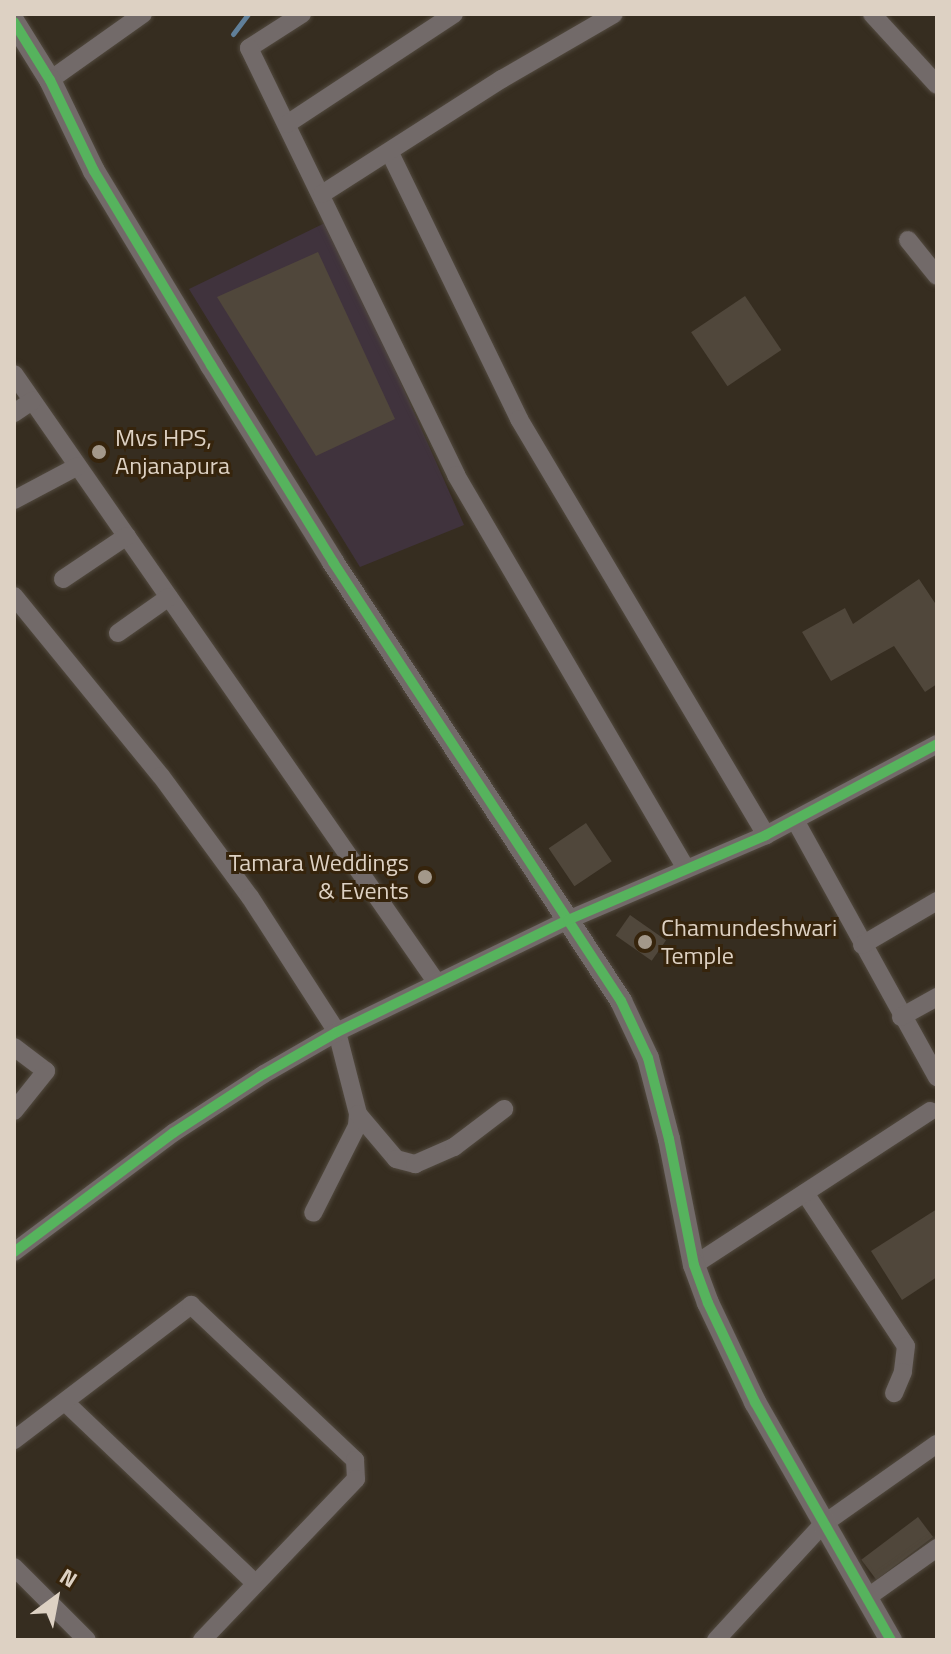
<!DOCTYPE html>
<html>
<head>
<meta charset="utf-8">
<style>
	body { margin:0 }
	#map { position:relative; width:951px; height:1654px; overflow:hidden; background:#362d20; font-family:"Titillium Web",sans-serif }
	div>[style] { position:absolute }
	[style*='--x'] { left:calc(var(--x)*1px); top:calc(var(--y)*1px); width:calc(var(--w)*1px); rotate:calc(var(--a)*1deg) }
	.education>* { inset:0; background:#40333d }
	.stream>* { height:5px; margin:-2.5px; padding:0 2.5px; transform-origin:2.5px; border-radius:2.5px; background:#607f99 }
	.building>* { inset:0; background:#50473b; transform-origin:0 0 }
	.roads { filter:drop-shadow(0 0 2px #524a3f) drop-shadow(0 0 2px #524a3f) }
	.minor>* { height:18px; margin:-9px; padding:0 9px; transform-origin:9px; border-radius:9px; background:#726a69 }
	.tertiary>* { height:22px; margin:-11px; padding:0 11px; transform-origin:11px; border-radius:11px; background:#726a69 }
	.cycleway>* { height:10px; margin:-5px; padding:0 5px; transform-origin:5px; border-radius:5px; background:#56b35d }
	.dots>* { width:22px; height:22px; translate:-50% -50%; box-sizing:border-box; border:4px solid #36240c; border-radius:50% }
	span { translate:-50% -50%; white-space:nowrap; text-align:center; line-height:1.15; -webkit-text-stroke:6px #36240c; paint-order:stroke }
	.poi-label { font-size:24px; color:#ddd1c3 }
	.left { translate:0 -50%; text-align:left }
	.right { translate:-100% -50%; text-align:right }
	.frame { position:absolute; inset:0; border:16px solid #ddd1c3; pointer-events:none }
	.north { position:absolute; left:16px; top:1558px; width:80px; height:80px; -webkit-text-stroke:6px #36240c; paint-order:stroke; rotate:32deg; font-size:22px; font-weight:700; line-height:32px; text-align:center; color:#ddd1c3 }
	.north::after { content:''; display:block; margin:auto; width:28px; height:36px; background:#ddd1c3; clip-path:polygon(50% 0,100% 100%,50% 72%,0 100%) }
</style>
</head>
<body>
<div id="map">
	<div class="education">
		<div style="clip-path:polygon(329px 221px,464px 525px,360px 567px,189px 289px)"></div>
	</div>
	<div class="stream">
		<div style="--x:233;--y:34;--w:25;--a:-53"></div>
	</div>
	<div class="building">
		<div style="clip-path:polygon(318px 252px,395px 419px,316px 456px,217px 297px)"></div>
		<div style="left:745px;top:296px;width:65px;height:65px;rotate:56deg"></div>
		<div style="clip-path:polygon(919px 579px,937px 606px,937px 684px,925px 692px,894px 646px,831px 681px,802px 632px,845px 608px,853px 624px)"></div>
		<div style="left:586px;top:823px;width:46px;height:45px;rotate:56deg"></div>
		<div style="left:630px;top:915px;width:44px;height:25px;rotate:35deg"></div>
		<div style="clip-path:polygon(937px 1209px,937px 1277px,902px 1300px,871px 1251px)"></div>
		<div style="left:918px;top:1517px;width:25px;height:71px;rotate:53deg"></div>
	</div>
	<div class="roads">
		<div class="minor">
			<div style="--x:302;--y:14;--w:63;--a:147.3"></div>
			<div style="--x:249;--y:48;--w:475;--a:64.1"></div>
			<div style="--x:456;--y:475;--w:455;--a:59.7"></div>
			<div style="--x:872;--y:14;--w:96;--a:47.5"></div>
			<div style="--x:50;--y:80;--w:114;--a:-35.4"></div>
			<div style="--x:287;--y:124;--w:200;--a:-33.4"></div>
			<div style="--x:390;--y:153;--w:296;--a:64.1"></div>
			<div style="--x:519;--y:419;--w:484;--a:59.3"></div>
			<div style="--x:322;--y:194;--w:214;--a:-32.6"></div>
			<div style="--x:502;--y:79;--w:129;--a:-30.1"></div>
			<div style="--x:908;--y:240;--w:46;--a:51.1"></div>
			<div style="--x:14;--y:374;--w:741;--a:55.22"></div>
			<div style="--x:14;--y:413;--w:22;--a:-34"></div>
			<div style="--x:14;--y:500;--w:72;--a:-28"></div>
			<div style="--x:63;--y:579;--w:77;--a:-33.9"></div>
			<div style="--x:14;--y:596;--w:232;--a:50.8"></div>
			<div style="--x:161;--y:776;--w:150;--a:53.7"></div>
			<div style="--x:250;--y:897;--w:161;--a:57.2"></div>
			<div style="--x:337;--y:1032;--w:85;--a:75.6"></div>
			<div style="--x:358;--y:1114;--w:12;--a:95"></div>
			<div style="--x:357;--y:1126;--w:97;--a:116.8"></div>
			<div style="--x:118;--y:633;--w:62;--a:-35.2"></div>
			<div style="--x:795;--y:820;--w:294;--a:61.1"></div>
			<div style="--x:862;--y:945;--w:87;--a:-30.4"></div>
			<div style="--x:901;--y:1017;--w:41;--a:-29.1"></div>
			<div style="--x:14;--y:1047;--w:40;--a:37"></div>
			<div style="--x:46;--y:1071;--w:51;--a:128.7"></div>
			<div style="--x:358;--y:1114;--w:59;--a:49.8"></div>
			<div style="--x:396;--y:1159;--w:20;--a:15"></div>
			<div style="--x:415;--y:1164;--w:43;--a:-23.6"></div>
			<div style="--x:454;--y:1147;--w:63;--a:-37.2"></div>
			<div style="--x:805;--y:1193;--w:183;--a:56.6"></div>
			<div style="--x:906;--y:1346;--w:26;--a:97"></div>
			<div style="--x:903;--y:1372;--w:23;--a:113"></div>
			<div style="--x:14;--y:1252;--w:199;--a:-36.8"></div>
			<div style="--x:173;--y:1133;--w:108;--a:-33"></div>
			<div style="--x:264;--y:1074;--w:84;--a:-29.9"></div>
			<div style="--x:337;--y:1032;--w:257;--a:-25.9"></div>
			<div style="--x:568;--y:920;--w:215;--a:-23.2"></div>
			<div style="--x:766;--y:835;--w:194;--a:-28"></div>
			<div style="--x:694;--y:1265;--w:282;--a:-33.1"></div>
			<div style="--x:65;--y:1402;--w:262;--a:43.6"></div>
			<div style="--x:14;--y:1440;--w:223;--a:-37.3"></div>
			<div style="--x:191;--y:1305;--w:226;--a:43.4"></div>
			<div style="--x:355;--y:1460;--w:19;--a:87"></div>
			<div style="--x:356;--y:1479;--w:223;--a:133.7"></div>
			<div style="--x:14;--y:1567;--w:103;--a:45"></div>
			<div style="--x:868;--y:1597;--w:85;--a:-35.4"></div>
			<div style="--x:716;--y:1640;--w:156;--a:-47.3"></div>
			<div style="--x:822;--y:1525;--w:141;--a:-35.2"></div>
		</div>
		<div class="tertiary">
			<div style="--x:14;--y:22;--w:68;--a:58.2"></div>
			<div style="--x:50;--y:80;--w:101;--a:64.2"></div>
			<div style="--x:94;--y:171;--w:227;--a:58.9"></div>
			<div style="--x:211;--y:365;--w:232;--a:58.2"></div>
			<div style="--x:333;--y:562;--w:525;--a:56.73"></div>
			<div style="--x:621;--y:1001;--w:63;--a:64.7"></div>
			<div style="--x:648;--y:1058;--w:84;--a:75.5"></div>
			<div style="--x:669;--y:1139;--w:128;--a:78.8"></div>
			<div style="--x:694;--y:1265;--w:40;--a:69.8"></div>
			<div style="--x:708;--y:1303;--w:110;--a:64.6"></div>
			<div style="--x:755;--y:1402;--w:274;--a:60.3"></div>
		</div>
	</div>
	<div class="cycleway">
		<div style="--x:14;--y:22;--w:68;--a:58.2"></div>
		<div style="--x:50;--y:80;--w:101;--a:64.2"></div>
		<div style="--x:94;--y:171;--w:227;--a:58.9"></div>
		<div style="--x:211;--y:365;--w:232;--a:58.2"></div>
		<div style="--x:333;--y:562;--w:525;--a:56.73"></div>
		<div style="--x:621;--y:1001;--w:63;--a:64.7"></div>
		<div style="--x:648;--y:1058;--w:84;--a:75.5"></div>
		<div style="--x:669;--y:1139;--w:128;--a:78.8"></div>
		<div style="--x:694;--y:1265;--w:40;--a:69.8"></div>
		<div style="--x:708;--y:1303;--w:110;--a:64.6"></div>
		<div style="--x:755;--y:1402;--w:274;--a:60.3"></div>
		<div style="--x:14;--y:1252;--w:199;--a:-36.8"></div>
		<div style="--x:173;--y:1133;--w:108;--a:-33"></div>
		<div style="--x:264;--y:1074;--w:84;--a:-29.9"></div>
		<div style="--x:337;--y:1032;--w:257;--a:-25.9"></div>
		<div style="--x:568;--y:920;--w:215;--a:-23.2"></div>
		<div style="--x:766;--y:835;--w:194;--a:-28"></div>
	</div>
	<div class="dots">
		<div style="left:99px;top:452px;background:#a3988a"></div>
		<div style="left:425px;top:877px;background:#a3988a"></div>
		<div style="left:645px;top:942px;background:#a3988a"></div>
	</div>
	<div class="poi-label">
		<span class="left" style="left:115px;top:452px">Mvs HPS,<br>Anjanapura</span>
		<span class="right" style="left:409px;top:877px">Tamara Weddings<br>&amp; Events</span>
		<span class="left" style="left:661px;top:942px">Chamundeshwari<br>Temple</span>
	</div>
	<div class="frame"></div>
	<div class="north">N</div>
</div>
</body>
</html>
